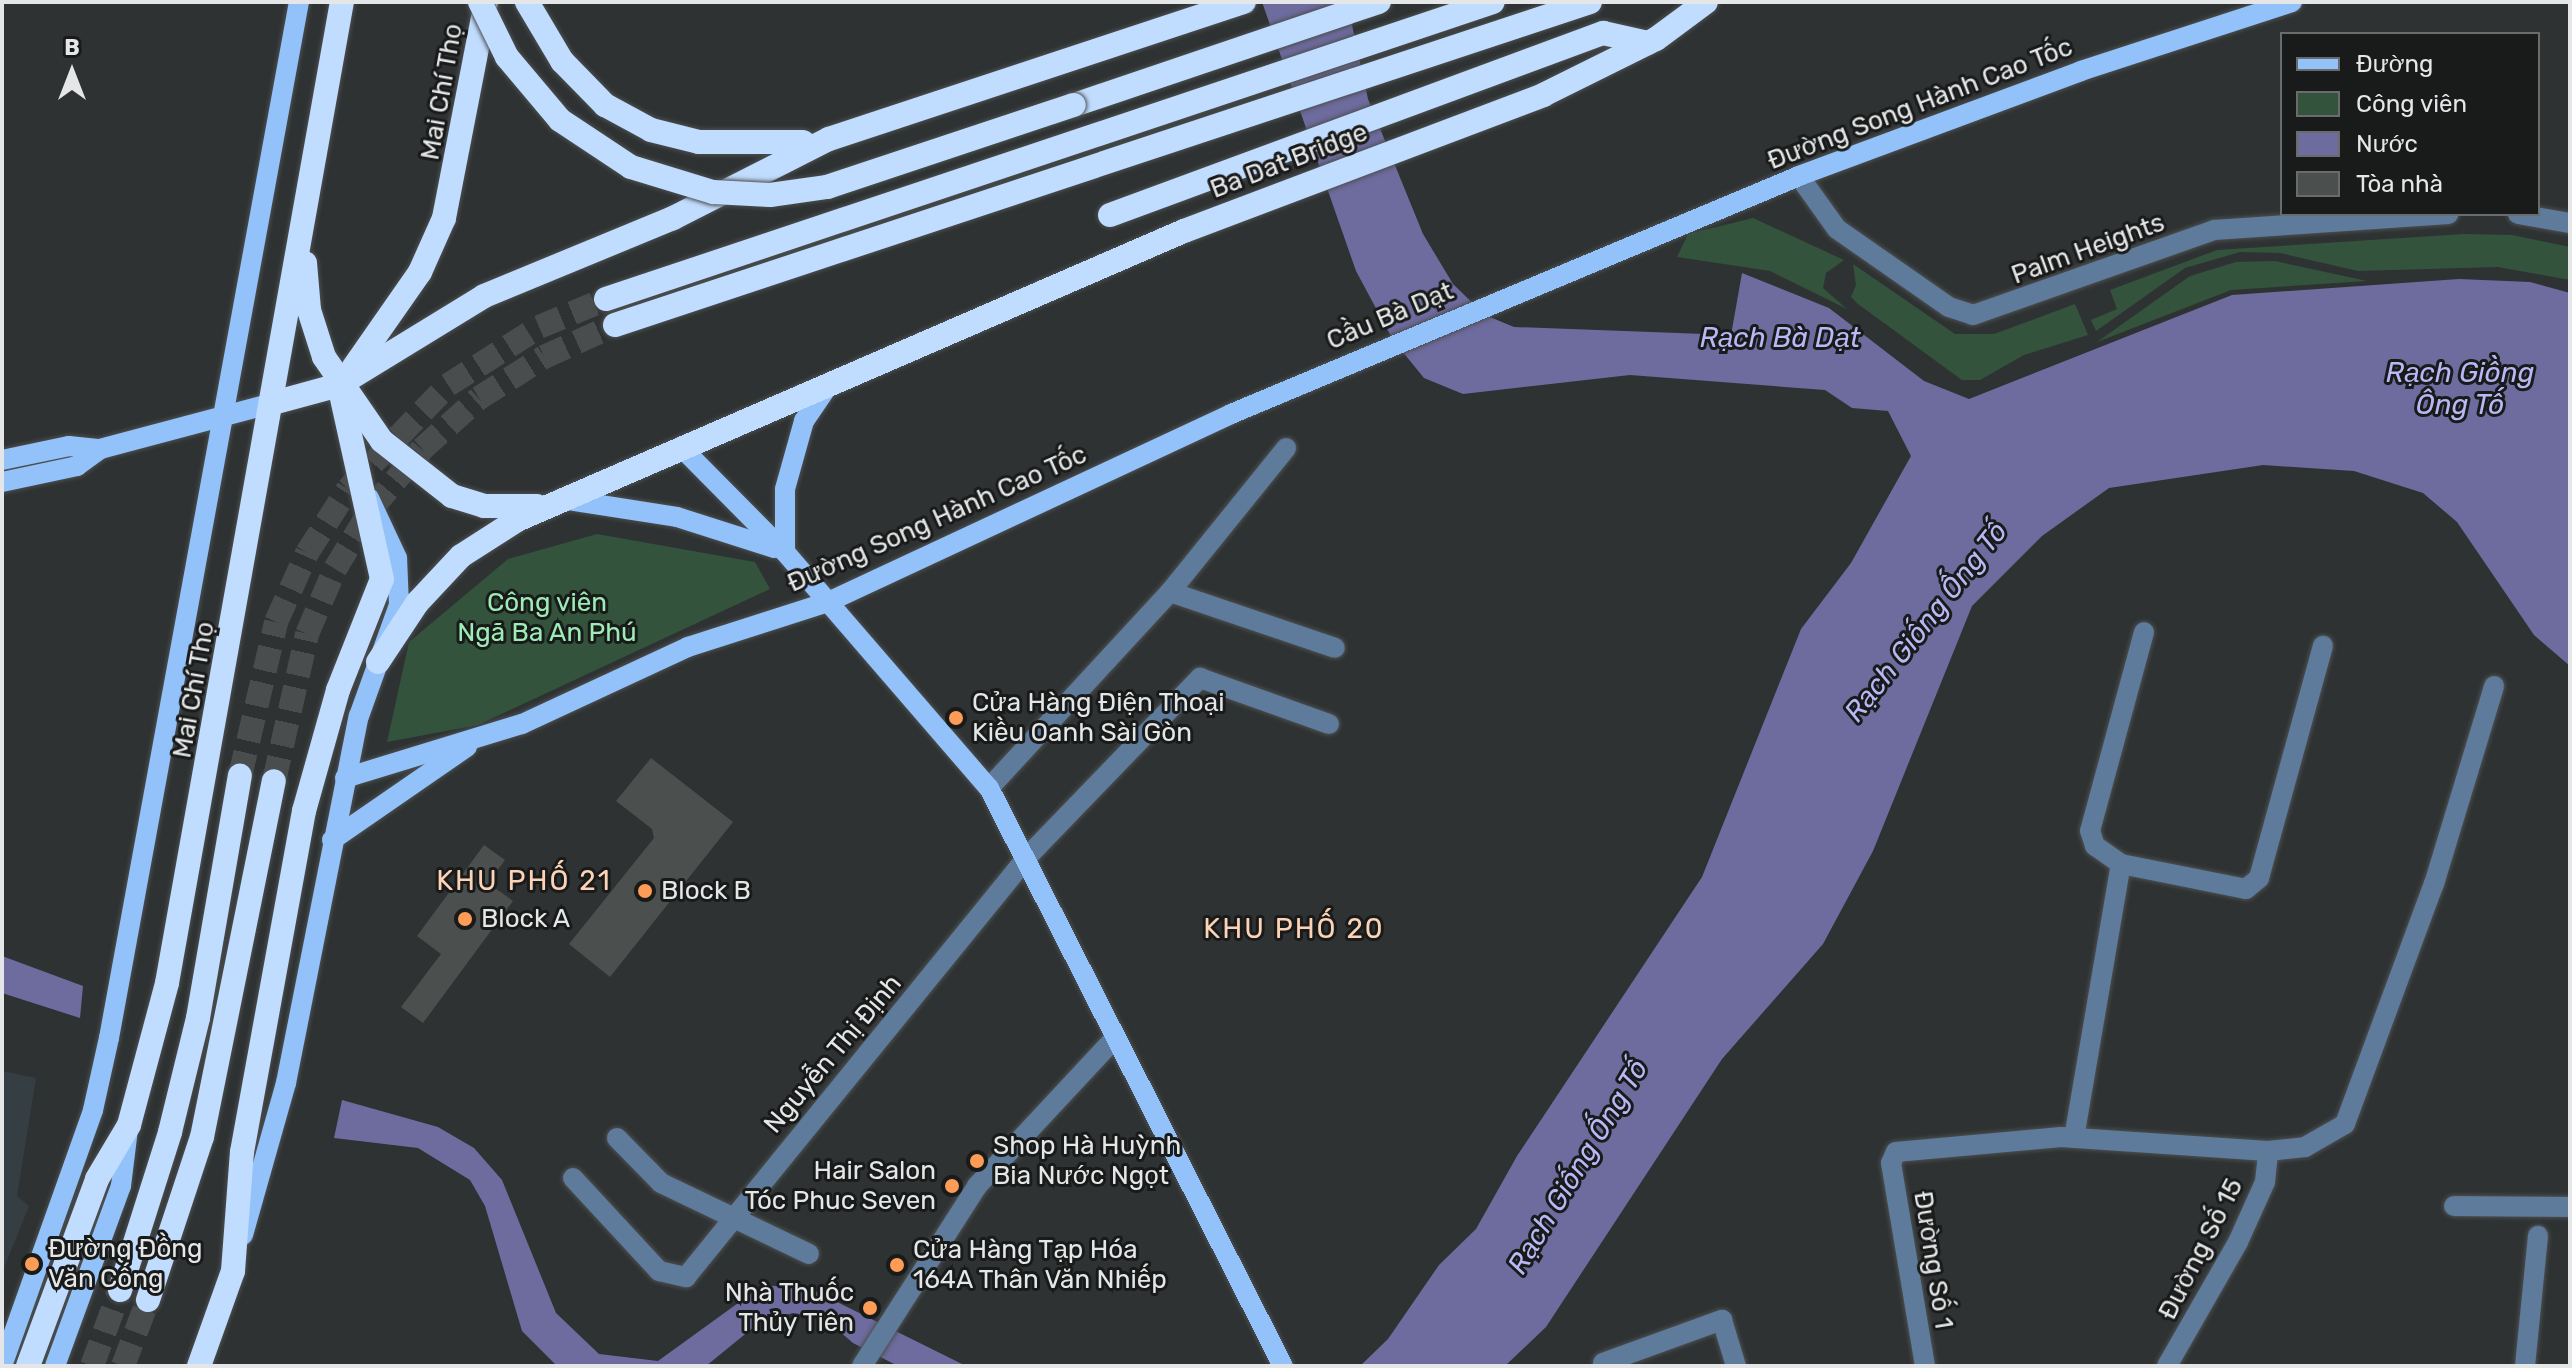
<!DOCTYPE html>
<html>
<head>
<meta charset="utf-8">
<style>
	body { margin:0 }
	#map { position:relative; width:2572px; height:1368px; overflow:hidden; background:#2f3233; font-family:Rubik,sans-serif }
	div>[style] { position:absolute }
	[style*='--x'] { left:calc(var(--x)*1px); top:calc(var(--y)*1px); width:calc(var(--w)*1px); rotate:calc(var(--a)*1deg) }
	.built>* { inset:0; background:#353e42 }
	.green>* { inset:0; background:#33533d }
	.water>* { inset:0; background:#6e6b9e }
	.building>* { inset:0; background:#4b4f4e }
	.highway-tunnel>* { height:24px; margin-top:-12px; transform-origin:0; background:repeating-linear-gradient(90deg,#4a4d4e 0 24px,transparent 0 36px) }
	.roads { filter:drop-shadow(0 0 2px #4c4f50) drop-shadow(0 0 2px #4c4f50) }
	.minor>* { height:20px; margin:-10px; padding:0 10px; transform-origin:10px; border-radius:10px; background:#5e7b9c }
	.major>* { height:20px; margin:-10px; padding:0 10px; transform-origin:10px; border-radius:10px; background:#92c2f9 }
	.highway>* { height:24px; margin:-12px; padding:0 12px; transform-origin:12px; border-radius:12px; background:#c0dcfe }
	.bridges { filter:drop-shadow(0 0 2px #4c4f50) drop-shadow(0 0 2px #4c4f50) }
	.highway-bridge>* { height:24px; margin:-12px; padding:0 12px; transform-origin:12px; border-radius:12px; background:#c0dcfe }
	.dots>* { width:22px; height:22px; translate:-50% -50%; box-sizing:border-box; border:4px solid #191a1a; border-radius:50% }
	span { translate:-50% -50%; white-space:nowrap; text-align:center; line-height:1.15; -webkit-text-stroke:6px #191a1a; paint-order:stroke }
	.street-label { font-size:26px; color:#e4e6e7 }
	.park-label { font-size:26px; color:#9decb6 }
	.poi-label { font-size:26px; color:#e4e6e7 }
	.left { translate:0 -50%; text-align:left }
	.right { translate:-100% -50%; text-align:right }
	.water-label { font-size:28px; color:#b9b7f5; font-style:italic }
	.neighbourhood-label { font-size:28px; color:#fdd3b8; letter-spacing:2px }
	.frame { position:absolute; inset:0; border:4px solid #e4e6e7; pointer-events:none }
	.legend { position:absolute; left:2280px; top:32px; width:260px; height:184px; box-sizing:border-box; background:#191a1a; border:2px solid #6a6c6c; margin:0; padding:10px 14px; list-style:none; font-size:24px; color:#e4e6e7 }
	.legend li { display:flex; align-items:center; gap:16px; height:40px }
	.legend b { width:40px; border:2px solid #6a6c6c }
	.north { position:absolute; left:32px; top:32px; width:80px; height:80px; -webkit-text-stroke:6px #191a1a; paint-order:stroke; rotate:0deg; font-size:22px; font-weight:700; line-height:32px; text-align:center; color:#e4e6e7 }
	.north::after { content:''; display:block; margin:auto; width:28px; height:36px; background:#e4e6e7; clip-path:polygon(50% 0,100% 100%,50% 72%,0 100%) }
</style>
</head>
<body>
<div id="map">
	<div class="built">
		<div style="clip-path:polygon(2px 1071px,36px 1078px,17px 1196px,29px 1206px,2px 1273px)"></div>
	</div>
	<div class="green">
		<div style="clip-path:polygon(1753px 218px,1844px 260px,1826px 273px,1823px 288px,1847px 309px,1770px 271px,1677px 257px,1688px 234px)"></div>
		<div style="clip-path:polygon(2464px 234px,2512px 235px,2570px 247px,2570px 280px,2498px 267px,2358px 271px,2280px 253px,2240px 252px,2185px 268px,2096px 331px,2091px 320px,2117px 309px,2110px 290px,2217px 250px)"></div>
		<div style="clip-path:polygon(2275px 261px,2367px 281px,2231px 290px,2097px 342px,2190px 276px,2236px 262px)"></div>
		<div style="clip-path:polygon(1853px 264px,1955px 334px,1994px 334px,2075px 304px,2088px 335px,2024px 355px,1980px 380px,1962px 380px,1858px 304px,1851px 297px,1856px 285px)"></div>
		<div style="clip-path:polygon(597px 534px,755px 562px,770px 589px,478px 725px,387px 742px,409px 642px,508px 559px)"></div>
	</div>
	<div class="water">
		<div style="clip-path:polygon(1262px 2px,1347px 2px,1368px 99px,1423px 234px,1453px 284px,1485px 315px,1514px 327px,1731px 335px,1742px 273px,1829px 308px,1924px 381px,1969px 399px,2232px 295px,2459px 279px,2530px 282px,2570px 293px,2570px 666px,2534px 635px,2457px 522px,2423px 493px,2354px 471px,2263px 465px,2109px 488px,2042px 536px,1972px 606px,1873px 851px,1823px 944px,1722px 1059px,1546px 1327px,1505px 1366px,1360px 1366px,1388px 1339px,1439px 1265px,1476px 1229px,1517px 1156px,1702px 877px,1801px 629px,1851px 563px,1911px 456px,1888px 411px,1852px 408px,1825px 390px,1630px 375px,1463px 394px,1424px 378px,1393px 340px,1356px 271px)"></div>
		<div style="clip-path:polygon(2px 956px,83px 986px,80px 1018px,2px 993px)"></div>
		<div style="clip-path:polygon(342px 1100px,438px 1127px,474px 1148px,502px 1180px,556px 1313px,599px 1354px,658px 1361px,763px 1285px,811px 1289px,966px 1366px,898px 1366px,853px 1343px,824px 1318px,793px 1313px,760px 1322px,706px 1366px,557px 1366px,522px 1331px,485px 1206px,470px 1180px,418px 1148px,334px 1138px)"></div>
	</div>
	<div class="building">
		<div style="clip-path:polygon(651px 758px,733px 822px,610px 977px,569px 944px,654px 838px,652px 829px,616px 801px)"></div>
		<div style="clip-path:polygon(484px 845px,505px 860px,488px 883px,513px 901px,423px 1023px,401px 1007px,441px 954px,417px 936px)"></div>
	</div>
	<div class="highway-tunnel">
		<div style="--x:240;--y:776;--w:158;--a:-76.8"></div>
		<div style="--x:276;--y:622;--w:76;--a:-65.8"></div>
		<div style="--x:307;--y:553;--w:76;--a:-57.4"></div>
		<div style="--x:348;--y:489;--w:144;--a:-46.1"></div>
		<div style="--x:448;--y:385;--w:108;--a:-32.5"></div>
		<div style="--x:539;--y:327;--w:73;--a:-22.7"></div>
		<div style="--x:274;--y:781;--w:151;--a:-77.3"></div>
		<div style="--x:307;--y:634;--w:71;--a:-66.7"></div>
		<div style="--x:335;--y:569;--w:71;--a:-58.8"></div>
		<div style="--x:372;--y:508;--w:77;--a:-49.7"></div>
		<div style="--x:422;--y:449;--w:76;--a:-41.8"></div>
		<div style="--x:479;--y:398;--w:77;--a:-32.2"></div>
		<div style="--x:544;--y:357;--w:78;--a:-24.3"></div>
		<div style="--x:92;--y:1366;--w:81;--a:-69.8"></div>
		<div style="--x:123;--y:1366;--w:71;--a:-69.3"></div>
	</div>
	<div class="roads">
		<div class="minor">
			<div style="--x:1799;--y:176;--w:65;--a:54.4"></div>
			<div style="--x:1837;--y:229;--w:136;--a:34.9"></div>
			<div style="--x:1949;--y:307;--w:25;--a:18"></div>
			<div style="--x:1973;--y:315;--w:256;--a:-19.4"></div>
			<div style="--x:2214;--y:230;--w:235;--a:-3.9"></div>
			<div style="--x:2518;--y:214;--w:53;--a:9.8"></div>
			<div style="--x:1170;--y:592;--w:174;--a:18.7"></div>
			<div style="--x:989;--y:788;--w:267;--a:-47.3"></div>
			<div style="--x:1170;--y:592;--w:185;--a:-51.1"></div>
			<div style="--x:2121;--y:864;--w:32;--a:-145"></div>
			<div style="--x:2095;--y:846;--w:16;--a:-108"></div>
			<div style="--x:2090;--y:831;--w:206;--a:-74.8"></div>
			<div style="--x:617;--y:1138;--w:63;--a:45.6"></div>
			<div style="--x:661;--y:1183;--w:164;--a:25.6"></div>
			<div style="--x:2074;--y:1138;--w:278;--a:-80.3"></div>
			<div style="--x:2121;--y:864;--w:127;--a:11.3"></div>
			<div style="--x:2246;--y:889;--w:17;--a:-40"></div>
			<div style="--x:2259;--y:878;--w:241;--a:-74.6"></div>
			<div style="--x:573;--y:1178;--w:127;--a:47.2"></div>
			<div style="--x:659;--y:1271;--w:28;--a:13"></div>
			<div style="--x:686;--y:1277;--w:542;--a:-50.91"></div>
			<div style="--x:1028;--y:856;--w:248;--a:-46"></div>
			<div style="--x:1200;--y:678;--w:137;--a:19.6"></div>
			<div style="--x:2454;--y:1206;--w:116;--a:0.5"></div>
			<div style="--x:1603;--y:1363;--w:127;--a:-19.9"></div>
			<div style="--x:1722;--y:1320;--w:48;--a:73.1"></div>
			<div style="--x:862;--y:1366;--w:214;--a:-57.4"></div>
			<div style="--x:977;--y:1186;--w:200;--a:-47"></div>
			<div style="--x:1925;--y:1366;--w:206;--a:-99.5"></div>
			<div style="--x:1891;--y:1163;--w:12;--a:-66"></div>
			<div style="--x:1896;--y:1152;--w:166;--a:-5.2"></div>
			<div style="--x:2061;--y:1137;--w:207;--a:3.9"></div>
			<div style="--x:2268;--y:1151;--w:37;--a:-6"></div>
			<div style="--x:2305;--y:1147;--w:46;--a:-29.9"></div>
			<div style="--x:2345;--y:1124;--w:256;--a:-69.7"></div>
			<div style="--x:2434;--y:884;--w:207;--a:-73.1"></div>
			<div style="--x:2167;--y:1366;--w:143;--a:-60.2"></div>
			<div style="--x:2238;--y:1242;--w:66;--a:-65.8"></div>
			<div style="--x:2265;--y:1182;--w:31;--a:-84"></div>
			<div style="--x:2525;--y:1366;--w:131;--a:-84.3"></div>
		</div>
		<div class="major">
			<div style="--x:682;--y:448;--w:146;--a:45.3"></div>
			<div style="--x:785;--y:552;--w:312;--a:49.2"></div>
			<div style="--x:989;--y:788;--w:648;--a:63.04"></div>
			<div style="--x:2;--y:460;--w:68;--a:-11.8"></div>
			<div style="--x:69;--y:446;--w:31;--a:6"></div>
			<div style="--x:100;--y:449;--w:179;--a:-14.9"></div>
			<div style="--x:2;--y:482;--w:77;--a:-12"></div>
			<div style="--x:77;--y:466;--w:29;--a:-36"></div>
			<div style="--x:562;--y:499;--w:116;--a:8.9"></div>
			<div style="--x:677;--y:517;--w:102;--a:17.7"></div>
			<div style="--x:785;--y:552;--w:63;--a:-90"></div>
			<div style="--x:785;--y:489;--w:71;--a:-74.4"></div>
			<div style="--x:804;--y:421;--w:42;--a:-55.6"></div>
			<div style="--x:345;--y:778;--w:185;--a:-17"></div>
			<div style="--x:522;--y:724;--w:183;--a:-24.9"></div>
			<div style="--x:688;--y:647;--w:147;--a:-17.8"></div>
			<div style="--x:828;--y:602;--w:445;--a:-25"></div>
			<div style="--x:1231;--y:414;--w:616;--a:-22.73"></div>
			<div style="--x:1799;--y:176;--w:301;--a:-20.4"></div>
			<div style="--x:2081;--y:71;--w:222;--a:-18.1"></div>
			<div style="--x:332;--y:840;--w:164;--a:-34.6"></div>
			<div style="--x:243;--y:1235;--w:158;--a:-74.2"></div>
			<div style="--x:286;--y:1083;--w:374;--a:-78.8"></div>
			<div style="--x:359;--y:716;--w:118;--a:-70.2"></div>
			<div style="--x:399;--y:605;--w:47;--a:-92.4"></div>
			<div style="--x:397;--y:558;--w:66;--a:-115"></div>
			<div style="--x:2;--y:1366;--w:272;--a:-70.4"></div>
			<div style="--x:93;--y:1110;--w:74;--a:-77.5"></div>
			<div style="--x:109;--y:1038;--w:1053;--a:-79.61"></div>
			<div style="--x:55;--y:1366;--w:192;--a:-69.9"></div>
			<div style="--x:121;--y:1186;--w:57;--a:-83"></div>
		</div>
		<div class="highway">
			<div style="--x:527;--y:2;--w:69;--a:59.3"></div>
			<div style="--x:562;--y:61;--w:62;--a:45.7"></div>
			<div style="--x:605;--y:105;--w:52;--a:28.5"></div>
			<div style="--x:651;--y:130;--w:49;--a:14"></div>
			<div style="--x:699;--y:142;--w:104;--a:0"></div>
			<div style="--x:1074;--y:105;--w:322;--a:-18.7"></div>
			<div style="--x:1110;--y:215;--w:526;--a:-20.26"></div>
			<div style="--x:1603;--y:33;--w:46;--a:12.5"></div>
			<div style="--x:305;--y:263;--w:47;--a:85.1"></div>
			<div style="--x:309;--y:310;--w:49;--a:72.3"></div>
			<div style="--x:324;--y:357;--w:102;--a:55.4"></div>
			<div style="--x:382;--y:441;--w:89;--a:38.2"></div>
			<div style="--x:452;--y:496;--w:34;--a:17"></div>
			<div style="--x:484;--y:506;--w:53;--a:0"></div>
			<div style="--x:606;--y:299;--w:935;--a:-18.51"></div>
			<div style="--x:615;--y:325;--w:1027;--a:-18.33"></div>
			<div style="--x:353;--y:368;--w:117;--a:-55.1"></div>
			<div style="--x:420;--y:272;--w:59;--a:-66"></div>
			<div style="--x:444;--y:218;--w:220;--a:-79"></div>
			<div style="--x:273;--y:403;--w:68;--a:-15.3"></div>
			<div style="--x:339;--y:385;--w:170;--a:-31.5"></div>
			<div style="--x:484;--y:296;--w:204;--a:-22.4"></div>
			<div style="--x:673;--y:218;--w:175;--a:-26.9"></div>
			<div style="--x:829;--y:139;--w:437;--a:-18.3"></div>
			<div style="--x:378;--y:662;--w:71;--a:-56.5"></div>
			<div style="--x:417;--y:603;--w:64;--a:-46.9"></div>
			<div style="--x:461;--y:556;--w:67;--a:-32.7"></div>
			<div style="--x:517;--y:520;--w:727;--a:-23.43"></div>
			<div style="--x:1184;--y:231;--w:384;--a:-20.7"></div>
			<div style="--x:1543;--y:95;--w:126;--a:-26.4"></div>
			<div style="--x:1656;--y:39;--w:62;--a:-36.5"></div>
			<div style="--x:120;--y:1290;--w:166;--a:-72.4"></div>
			<div style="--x:170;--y:1132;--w:117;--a:-76.2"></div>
			<div style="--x:198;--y:1018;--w:246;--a:-80.2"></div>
			<div style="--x:148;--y:1300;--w:172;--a:-71.7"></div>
			<div style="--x:202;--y:1137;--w:363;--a:-78.6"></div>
			<div style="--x:28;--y:1366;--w:199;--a:-69.7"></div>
			<div style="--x:97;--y:1179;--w:63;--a:-59.3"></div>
			<div style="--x:129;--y:1125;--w:147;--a:-75"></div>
			<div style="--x:167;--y:983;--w:996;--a:-79.89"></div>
			<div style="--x:199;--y:1366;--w:101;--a:-70.3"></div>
			<div style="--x:233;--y:1271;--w:119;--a:-85.7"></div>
			<div style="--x:242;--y:1152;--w:347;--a:-79.7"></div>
			<div style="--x:304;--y:811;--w:126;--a:-74.3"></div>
			<div style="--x:338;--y:690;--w:119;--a:-68.4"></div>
			<div style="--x:382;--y:579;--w:199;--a:-102.5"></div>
		</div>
	</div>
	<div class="bridges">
		<div class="highway-bridge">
			<div style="--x:480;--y:2;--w:61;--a:63.9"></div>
			<div style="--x:507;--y:57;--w:82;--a:49.9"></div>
			<div style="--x:560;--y:120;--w:85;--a:33.5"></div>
			<div style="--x:631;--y:167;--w:86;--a:17"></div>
			<div style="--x:713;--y:192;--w:57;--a:3"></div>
			<div style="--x:770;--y:195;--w:58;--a:-8"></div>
			<div style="--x:827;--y:187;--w:260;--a:-18.4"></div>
		</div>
	</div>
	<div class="dots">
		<div style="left:956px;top:718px;background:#fd9c56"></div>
		<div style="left:645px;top:891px;background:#fd9c56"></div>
		<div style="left:465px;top:919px;background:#fd9c56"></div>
		<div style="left:977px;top:1161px;background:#fd9c56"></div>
		<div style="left:952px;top:1186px;background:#fd9c56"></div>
		<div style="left:32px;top:1264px;background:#fd9c56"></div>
		<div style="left:897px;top:1265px;background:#fd9c56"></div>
		<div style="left:870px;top:1308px;background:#fd9c56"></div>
	</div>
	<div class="street-label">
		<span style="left:442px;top:92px;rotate:-80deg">Mai Chí Thọ</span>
		<span style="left:1920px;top:104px;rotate:-21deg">Đường Song Hành Cao Tốc</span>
		<span style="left:1289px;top:161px;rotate:-21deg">Ba Dat Bridge</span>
		<span style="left:2088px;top:249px;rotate:-20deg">Palm Heights</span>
		<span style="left:1390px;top:316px;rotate:-23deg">Cầu Bà Dạt</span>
		<span style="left:937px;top:519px;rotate:-24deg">Đường Song Hành Cao Tốc</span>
		<span style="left:194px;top:690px;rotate:-80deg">Mai Chí Thọ</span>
		<span style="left:833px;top:1054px;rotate:-50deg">Nguyễn Thị Định</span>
		<span style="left:2201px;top:1249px;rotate:-63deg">Đường Số 15</span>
		<span style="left:1933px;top:1260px;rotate:81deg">Đường Số 1</span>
	</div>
	<div class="park-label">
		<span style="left:547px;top:618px">Công viên<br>Ngã Ba An Phú</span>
	</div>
	<div class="poi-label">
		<span class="left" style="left:972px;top:718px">Cửa Hàng Điện Thoại<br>Kiều Oanh Sài Gòn</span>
		<span class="left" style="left:661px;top:891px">Block B</span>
		<span class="left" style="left:481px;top:919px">Block A</span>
		<span class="left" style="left:993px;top:1161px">Shop Hà Huỳnh<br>Bia Nước Ngọt</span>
		<span class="right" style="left:936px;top:1186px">Hair Salon<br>Tóc Phuc Seven</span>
		<span class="left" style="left:48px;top:1264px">Đường Đồng<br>Văn Cống</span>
		<span class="left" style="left:913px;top:1265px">Cửa Hàng Tạp Hóa<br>164A Thân Văn Nhiếp</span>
		<span class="right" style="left:854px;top:1308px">Nhà Thuốc<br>Thủy Tiên</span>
	</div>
	<div class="water-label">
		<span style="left:1780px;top:338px">Rạch Bà Dạt</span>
		<span style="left:2460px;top:389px">Rạch Giồng<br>Ông Tố</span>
		<span style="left:1926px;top:622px;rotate:-52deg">Rạch Giống Ống Tố</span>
		<span style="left:1578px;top:1167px;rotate:-59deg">Rạch Giống Ống Tố</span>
	</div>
	<div class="neighbourhood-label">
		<span style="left:524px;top:881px">KHU PHỐ 21</span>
		<span style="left:1294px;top:929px">KHU PHỐ 20</span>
	</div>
	<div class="frame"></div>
	<ul class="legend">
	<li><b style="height:10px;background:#92c2f9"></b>Đường</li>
	<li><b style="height:22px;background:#33533d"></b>Công viên</li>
	<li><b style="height:22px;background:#6e6b9e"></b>Nước</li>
	<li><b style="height:22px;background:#4b4f4e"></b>Tòa nhà</li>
	</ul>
	<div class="north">B</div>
</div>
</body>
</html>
